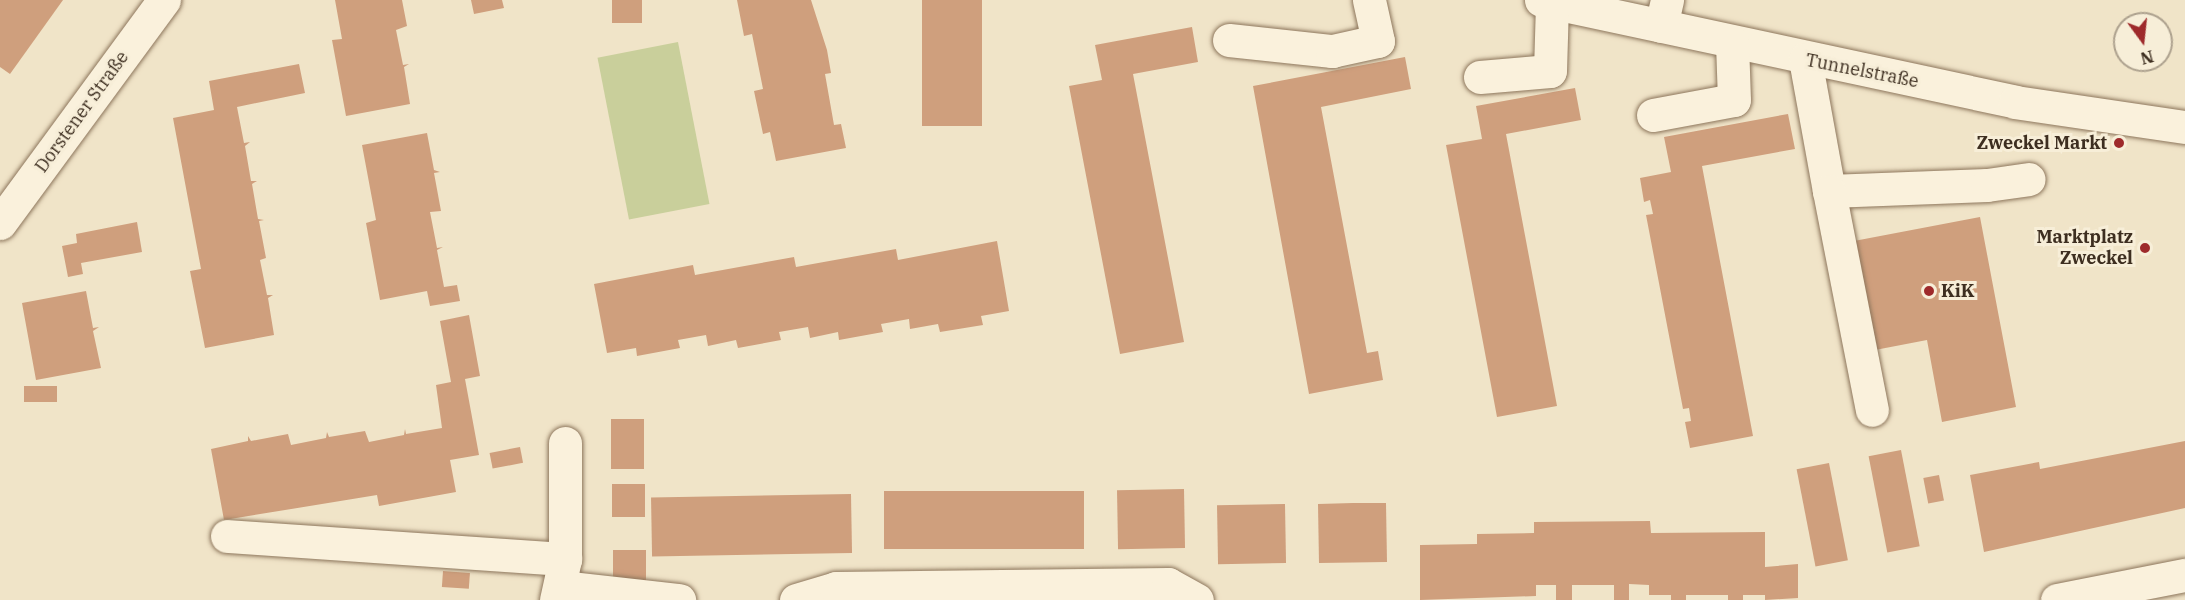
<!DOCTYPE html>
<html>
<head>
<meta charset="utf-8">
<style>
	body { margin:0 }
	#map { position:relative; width:2185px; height:600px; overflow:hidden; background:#f0e4c8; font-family:"IBM Plex Serif",serif }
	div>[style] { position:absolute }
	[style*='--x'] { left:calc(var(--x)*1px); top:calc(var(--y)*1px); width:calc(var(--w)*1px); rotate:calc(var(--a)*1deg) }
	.green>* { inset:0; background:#c9cf9b; transform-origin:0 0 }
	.building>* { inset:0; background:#cf9f7d; transform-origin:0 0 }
	.roads { filter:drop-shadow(0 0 2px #8d765c) drop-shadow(0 0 2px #8d765c) }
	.minor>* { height:33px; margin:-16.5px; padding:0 16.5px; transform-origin:16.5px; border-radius:16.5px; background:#faf1dc }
	.dots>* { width:16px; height:16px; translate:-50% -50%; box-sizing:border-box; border:3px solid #f7eed8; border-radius:50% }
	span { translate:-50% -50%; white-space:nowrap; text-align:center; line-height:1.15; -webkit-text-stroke:6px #f7eed8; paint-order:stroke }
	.street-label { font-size:18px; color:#3d2e20 }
	.poi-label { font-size:18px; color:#3d2e20; font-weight:700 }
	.right { translate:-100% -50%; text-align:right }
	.left { translate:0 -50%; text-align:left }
	.north { position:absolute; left:2113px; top:12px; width:60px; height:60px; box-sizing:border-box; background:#f7eed8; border:2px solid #ada18e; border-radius:50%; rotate:165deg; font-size:16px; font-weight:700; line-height:24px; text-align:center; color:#3d2e20 }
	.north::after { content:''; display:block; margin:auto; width:21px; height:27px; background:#9e2a2b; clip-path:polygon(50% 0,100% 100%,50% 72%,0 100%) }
</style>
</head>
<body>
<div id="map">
	<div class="green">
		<div style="left:678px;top:42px;width:165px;height:82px;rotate:79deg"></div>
	</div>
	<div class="building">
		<div style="clip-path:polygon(0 0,63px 0,10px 74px,0 67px)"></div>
		<div style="clip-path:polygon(335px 0,402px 0,407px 26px,396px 30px,403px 65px,409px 64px,404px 67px,410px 104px,346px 116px,332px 40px,342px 39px)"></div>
		<div style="clip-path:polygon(471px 0,502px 0,504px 8px,474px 14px)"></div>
		<div style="left:612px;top:0;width:30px;height:23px"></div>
		<div style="clip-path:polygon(737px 0,811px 0,827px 50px,831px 73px,825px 74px,834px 125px,841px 124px,846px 148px,776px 161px,770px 132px,763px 134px,754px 91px,763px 89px,752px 34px,744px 36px)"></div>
		<div style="left:922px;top:0;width:60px;height:126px"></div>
		<div style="clip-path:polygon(1192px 27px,1198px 62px,1133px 74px,1184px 342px,1120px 354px,1069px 86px,1102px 80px,1095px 45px)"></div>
		<div style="clip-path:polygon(1405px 57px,1411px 89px,1321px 107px,1367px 353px,1378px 351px,1383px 380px,1309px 394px,1253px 86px)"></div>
		<div style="clip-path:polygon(299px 64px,305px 93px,237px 107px,244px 143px,250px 142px,245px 146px,251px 181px,257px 181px,252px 184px,258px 219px,264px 220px,259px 221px,266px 258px,260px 260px,267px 295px,273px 295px,268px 298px,274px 335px,205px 348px,190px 271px,201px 269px,173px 118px,214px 110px,209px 81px)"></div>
		<div style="clip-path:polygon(1575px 88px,1581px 120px,1506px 134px,1557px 406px,1497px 417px,1446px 145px,1482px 139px,1476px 106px)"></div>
		<div style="clip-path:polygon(1788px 114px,1795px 149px,1702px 166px,1753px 436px,1690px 448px,1685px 422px,1691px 421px,1689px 408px,1683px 409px,1646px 215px,1653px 214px,1650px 200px,1644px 202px,1640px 178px,1671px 172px,1664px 137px)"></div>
		<div style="clip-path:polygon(427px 133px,434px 170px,440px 172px,434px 173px,441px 211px,430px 212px,437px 248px,443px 247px,437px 250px,444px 287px,457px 285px,460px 301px,430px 306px,427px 291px,380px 300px,366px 223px,376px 220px,362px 145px)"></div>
		<div style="clip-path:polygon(1980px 217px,2016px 407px,1942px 422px,1927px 340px,1875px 350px,1854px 241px)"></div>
		<div style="clip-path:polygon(137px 222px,142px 252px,81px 263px,83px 274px,68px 277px,62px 246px,77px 243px,76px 234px)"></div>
		<div style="clip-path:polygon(997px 241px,1009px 311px,981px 316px,983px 325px,940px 332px,938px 324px,910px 329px,909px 319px,881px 324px,883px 332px,839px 340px,838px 332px,810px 338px,808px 327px,779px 332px,781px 340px,738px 348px,736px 340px,708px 346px,706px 335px,678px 340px,680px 348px,637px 356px,636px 348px,607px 353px,594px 284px,693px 265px,695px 275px,794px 257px,796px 267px,896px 249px,898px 260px)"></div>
		<div style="clip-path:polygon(86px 291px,93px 328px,99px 327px,93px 331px,101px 368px,36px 380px,22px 303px)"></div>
		<div style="clip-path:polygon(469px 315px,480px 376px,465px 379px,479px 455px,450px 460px,456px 492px,379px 506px,377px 495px,224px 520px,211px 449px,248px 441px,248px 436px,251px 441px,288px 434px,291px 445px,326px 438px,327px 432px,329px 437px,365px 431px,369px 442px,404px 435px,405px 429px,406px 434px,442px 428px,436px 385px,451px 382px,440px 321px)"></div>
		<div style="left:57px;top:386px;width:16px;height:33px;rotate:90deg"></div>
		<div style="left:611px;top:419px;width:33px;height:50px"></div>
		<div style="clip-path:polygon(2185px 441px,2185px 508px,1984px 552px,1970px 475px,2039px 462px,2040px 469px)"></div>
		<div style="left:520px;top:447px;width:16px;height:31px;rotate:79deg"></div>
		<div style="left:1901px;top:450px;width:98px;height:33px;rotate:79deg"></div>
		<div style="left:1829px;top:463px;width:99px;height:33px;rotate:79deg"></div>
		<div style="left:1939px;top:475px;width:26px;height:16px;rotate:79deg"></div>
		<div style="left:645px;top:484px;width:33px;height:33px;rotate:90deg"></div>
		<div style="left:1184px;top:489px;width:59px;height:67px;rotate:89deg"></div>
		<div style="left:1084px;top:491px;width:58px;height:200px;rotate:90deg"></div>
		<div style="left:851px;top:494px;width:59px;height:200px;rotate:89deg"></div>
		<div style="clip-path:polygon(1353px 503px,1386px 503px,1387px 562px,1319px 563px,1318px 504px)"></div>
		<div style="left:1285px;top:504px;width:59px;height:68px;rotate:89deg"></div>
		<div style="clip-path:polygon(1650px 521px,1651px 533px,1765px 532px,1765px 567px,1798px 564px,1798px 598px,1765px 600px,1765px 595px,1743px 595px,1743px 600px,1728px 600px,1728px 595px,1686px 595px,1686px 600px,1671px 600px,1671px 595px,1649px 595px,1649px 585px,1629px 584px,1629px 600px,1614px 600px,1614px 585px,1572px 585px,1572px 600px,1556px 600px,1556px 585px,1536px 585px,1536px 596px,1420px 600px,1420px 545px,1477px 544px,1477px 534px,1534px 533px,1534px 522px)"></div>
		<div style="left:613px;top:550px;width:33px;height:32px"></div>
		<div style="left:443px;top:571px;width:27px;height:16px;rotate:4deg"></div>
	</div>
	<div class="roads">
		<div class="minor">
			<div style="--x:1541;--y:0;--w:485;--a:12.1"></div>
			<div style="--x:2015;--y:102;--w:172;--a:8.4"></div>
			<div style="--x:1661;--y:26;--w:27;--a:-77"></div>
			<div style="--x:1229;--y:40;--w:104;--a:6.1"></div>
			<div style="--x:1332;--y:51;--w:47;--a:-12.3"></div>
			<div style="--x:1378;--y:41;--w:42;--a:-102.4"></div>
			<div style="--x:1805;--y:59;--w:134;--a:79.7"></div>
			<div style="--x:1829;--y:191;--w:158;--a:-2.2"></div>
			<div style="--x:1987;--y:185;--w:42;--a:-8.1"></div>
			<div style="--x:1480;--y:77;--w:70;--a:-4.9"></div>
			<div style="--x:1550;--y:71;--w:68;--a:-88.3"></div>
			<div style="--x:1653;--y:115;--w:82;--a:-10.5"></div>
			<div style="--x:1734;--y:100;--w:58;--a:-92"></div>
			<div style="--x:1829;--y:191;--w:223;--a:78.9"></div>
			<div style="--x:0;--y:223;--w:277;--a:-53.7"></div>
			<div style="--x:227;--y:536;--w:339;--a:3.9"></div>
			<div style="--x:561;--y:587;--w:119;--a:6.3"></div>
			<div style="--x:556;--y:600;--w:42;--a:-77.6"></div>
			<div style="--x:565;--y:559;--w:116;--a:-90"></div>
			<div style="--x:796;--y:600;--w:42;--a:-16.7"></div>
			<div style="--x:836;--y:588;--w:332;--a:-0.7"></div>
			<div style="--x:1168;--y:584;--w:33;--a:29"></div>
			<div style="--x:2057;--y:600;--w:130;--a:-11.1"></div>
		</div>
	</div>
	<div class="dots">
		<div style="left:2119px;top:143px;background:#9e2a2b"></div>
		<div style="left:2145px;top:248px;background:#9e2a2b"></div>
		<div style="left:1929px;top:291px;background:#9e2a2b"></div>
	</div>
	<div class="street-label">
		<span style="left:1862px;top:71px;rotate:11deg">Tunnelstraße</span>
		<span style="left:82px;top:112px;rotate:-54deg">Dorstener Straße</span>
	</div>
	<div class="poi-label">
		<span class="right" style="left:2107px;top:143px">Zweckel Markt</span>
		<span class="right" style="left:2133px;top:248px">Marktplatz<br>Zweckel</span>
		<span class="left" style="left:1941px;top:291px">KiK</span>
	</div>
	<div class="north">N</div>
</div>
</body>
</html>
